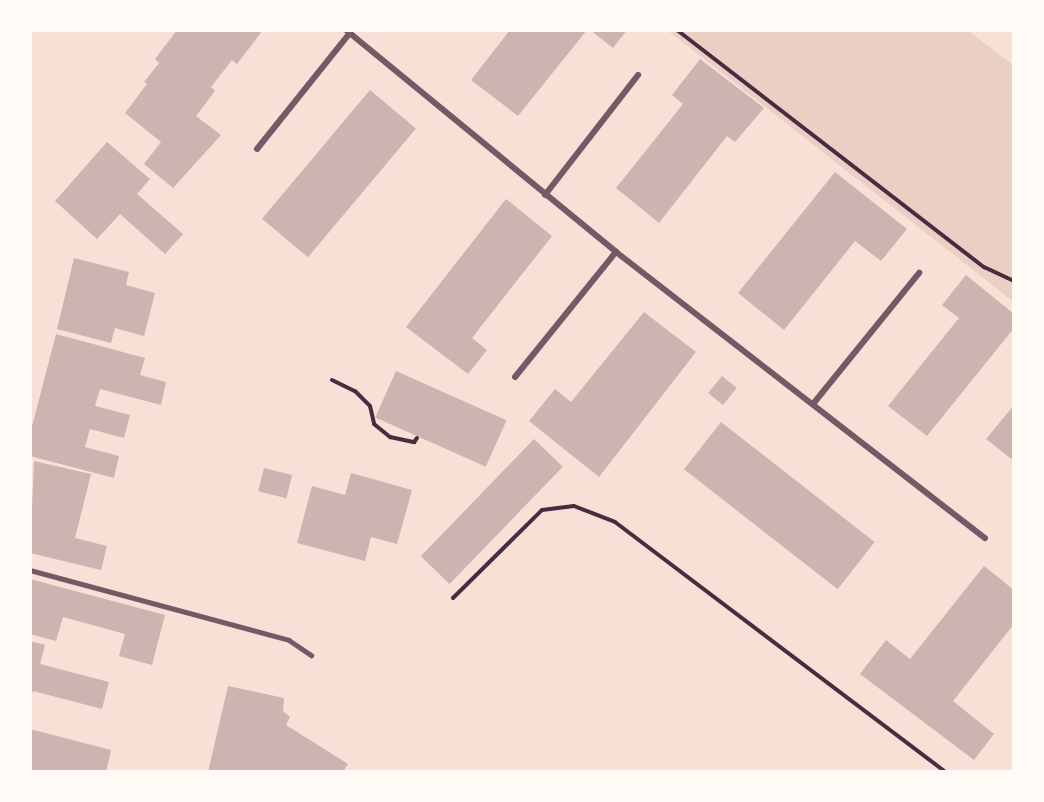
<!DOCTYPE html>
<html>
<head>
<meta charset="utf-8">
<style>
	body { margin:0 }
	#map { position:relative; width:1044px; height:802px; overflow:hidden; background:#f7e1d7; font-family:"Fira Sans Condensed",sans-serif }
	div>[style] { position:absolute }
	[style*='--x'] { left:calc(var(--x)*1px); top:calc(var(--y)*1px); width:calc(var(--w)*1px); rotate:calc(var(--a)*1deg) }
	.green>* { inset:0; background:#ebcfc5 }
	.building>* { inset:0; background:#ccb4b1; transform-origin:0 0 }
	.path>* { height:4px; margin:-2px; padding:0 2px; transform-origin:2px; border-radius:2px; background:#4a2c40 }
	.service>* { height:4.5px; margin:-2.25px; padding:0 2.25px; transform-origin:2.25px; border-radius:2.25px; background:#755966 }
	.minor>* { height:6px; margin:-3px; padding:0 3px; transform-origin:3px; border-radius:3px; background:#755966 }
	span { translate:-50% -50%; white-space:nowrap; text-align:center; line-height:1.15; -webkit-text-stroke:4.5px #fffaf5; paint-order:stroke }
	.frame { position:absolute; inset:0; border:32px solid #fffaf5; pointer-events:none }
</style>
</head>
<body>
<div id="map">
	<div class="green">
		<div style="clip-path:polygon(667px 30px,968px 30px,1014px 66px,1014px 302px)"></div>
	</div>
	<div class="building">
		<div style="clip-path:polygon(177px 30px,263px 30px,237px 64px,232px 60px,211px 87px,215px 91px,196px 116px,221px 135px,173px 188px,144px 164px,161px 142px,125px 113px,147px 84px,144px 82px,159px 63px,155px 59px)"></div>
		<div style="clip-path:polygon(510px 30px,587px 30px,518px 116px,471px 80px)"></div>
		<div style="clip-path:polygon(590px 30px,627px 30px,613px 48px)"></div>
		<div style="clip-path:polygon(700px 59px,764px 108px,735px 142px,727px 136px,659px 223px,616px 188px,683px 104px,672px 95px)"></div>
		<div style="left:370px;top:90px;width:60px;height:168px;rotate:40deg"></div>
		<div style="clip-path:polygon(107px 142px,150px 179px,137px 194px,183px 234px,165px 254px,120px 214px,97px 239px,55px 201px)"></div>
		<div style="clip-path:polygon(835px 172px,907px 229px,881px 261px,855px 241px,784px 330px,738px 293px)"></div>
		<div style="clip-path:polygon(506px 199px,552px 236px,472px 338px,487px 350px,468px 374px,406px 327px)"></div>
		<div style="clip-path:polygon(74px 258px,129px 272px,126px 285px,155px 293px,144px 336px,115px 328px,111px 343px,57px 329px)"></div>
		<div style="clip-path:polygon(966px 275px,1014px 314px,1014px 328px,927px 436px,888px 406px,959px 318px,942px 305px)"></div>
		<div style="clip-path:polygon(644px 312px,696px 352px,599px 477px,529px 421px,555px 389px,571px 402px)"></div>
		<div style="clip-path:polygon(56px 334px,145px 358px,140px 375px,166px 382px,161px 405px,100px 389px,95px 406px,130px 415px,124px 438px,90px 429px,85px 447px,119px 456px,114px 478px,30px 456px,30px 434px)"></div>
		<div style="left:396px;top:371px;width:121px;height:51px;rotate:24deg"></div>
		<div style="left:722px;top:376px;width:19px;height:22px;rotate:39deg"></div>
		<div style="clip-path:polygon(1014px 405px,1014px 461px,986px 439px)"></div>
		<div style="left:721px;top:422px;width:195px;height:60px;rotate:38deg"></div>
		<div style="left:534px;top:439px;width:40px;height:163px;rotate:44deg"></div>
		<div style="clip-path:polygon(34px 461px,91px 474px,75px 538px,107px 546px,101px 570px,30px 553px)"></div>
		<div style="left:264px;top:468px;width:29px;height:24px;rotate:14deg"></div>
		<div style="clip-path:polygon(351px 473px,412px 490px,397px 544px,371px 537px,365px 561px,297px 543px,312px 486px,345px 495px)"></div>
		<div style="clip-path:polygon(984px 566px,1014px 590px,1014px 624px,953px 701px,994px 734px,974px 760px,860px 674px,886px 640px,910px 659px)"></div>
		<div style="clip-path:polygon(30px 579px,165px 615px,152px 665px,119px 656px,125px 634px,63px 617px,56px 641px,30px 634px)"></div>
		<div style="clip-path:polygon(30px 641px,45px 645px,40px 664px,109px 682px,102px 709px,33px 691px,30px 701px)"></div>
		<div style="clip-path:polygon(228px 686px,284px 698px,283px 711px,290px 717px,286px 725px,348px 764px,343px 772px,208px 772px)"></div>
		<div style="clip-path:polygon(30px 729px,111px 750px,106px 772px,30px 772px)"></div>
	</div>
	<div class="path">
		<div style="--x:677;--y:30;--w:388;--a:37.7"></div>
		<div style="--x:984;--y:267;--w:33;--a:25"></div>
		<div style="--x:332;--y:380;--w:25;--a:26"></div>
		<div style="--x:355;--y:391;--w:21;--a:45"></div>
		<div style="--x:370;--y:406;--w:18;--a:77"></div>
		<div style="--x:374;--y:424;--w:21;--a:39"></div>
		<div style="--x:390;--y:437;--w:25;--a:12"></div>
		<div style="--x:414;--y:442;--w:5;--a:-53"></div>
		<div style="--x:453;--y:598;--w:125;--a:-44.7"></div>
		<div style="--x:542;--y:510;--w:32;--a:-7"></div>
		<div style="--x:574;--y:506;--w:44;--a:21.3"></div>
		<div style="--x:615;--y:522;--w:414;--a:37.1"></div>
	</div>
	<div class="service">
		<div style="--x:30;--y:570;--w:268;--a:15.1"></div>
		<div style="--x:289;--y:640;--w:27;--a:34"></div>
	</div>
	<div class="minor">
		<div style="--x:346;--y:30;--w:350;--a:39.4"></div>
		<div style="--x:616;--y:252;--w:467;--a:37.8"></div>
		<div style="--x:257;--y:149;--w:149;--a:-51.3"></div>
		<div style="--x:545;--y:195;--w:152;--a:-52.2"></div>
		<div style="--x:515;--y:377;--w:161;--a:-51.1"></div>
		<div style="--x:813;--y:404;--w:169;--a:-51"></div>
	</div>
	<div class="frame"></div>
</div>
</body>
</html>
